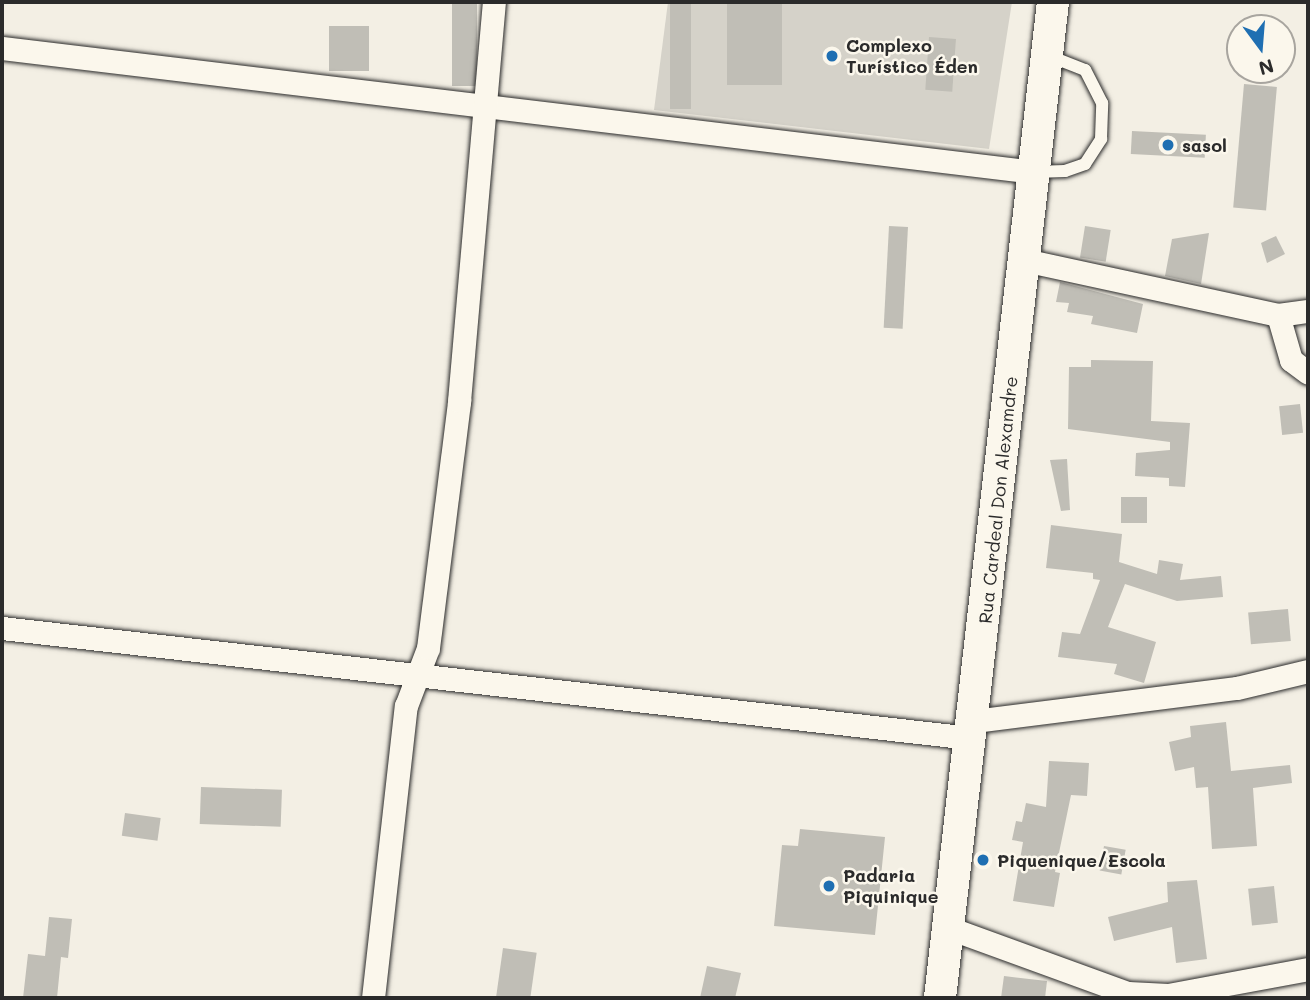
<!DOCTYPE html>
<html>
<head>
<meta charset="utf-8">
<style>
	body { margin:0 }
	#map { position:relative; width:1310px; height:1000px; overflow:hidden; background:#f3efe4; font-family:Mali,sans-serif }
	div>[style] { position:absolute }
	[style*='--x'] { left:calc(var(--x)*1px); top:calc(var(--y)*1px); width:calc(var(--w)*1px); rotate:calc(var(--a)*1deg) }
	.green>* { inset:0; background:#d5d2c9 }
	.building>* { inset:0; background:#c0beb6; transform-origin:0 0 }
	.roads { filter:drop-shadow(0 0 2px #2b2b2b) drop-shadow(0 0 2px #2b2b2b) }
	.lane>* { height:12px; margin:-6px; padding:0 6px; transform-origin:6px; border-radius:6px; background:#fbf7ec }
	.street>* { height:23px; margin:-11.5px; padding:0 11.5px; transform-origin:11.5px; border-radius:11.5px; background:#fbf7ec }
	.secondary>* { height:32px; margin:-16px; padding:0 16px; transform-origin:16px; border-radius:16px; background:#fbf7ec }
	.dots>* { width:19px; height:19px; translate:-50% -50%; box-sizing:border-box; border:4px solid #fbf7ec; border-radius:50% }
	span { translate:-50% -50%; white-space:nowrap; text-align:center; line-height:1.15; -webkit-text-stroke:5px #fbf7ec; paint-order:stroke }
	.poi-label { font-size:18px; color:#2b2b2b; font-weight:700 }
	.left { translate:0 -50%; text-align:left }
	.street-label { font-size:18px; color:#2b2b2b }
	.frame { position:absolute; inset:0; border:4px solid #2b2b2b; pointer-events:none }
	.north { position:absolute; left:1226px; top:14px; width:70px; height:70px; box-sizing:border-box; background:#fbf7ec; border:2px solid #a8a59f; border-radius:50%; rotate:164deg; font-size:19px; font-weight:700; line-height:28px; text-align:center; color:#2b2b2b }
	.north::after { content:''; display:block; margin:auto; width:24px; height:32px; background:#1f6fb2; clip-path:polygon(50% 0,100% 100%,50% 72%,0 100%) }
</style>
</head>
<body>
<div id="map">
	<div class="green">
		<div style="clip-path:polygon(668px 2px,1012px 2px,989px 149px,654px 110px)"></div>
	</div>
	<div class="building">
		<div style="left:452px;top:2px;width:25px;height:84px"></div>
		<div style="left:670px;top:2px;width:21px;height:107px"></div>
		<div style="left:727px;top:2px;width:55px;height:83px"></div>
		<div style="left:329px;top:26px;width:40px;height:45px"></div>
		<div style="left:929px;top:37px;width:27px;height:53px;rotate:4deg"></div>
		<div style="left:1244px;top:84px;width:33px;height:124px;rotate:5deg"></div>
		<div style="left:1132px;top:131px;width:74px;height:23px;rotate:3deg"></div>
		<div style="left:889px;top:226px;width:19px;height:102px;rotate:3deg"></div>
		<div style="left:1085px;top:226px;width:26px;height:32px;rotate:9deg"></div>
		<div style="clip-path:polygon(1209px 233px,1201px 284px,1165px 276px,1172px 239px)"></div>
		<div style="clip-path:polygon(1276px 236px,1285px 254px,1267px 263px,1261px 243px)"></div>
		<div style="clip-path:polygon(1060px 282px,1143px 304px,1137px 333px,1091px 324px,1093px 316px,1067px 312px,1069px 303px,1056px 302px)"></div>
		<div style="clip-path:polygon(1091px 360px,1153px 361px,1151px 421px,1190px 423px,1185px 487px,1169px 486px,1169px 478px,1135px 476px,1136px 453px,1170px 450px,1170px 442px,1068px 429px,1069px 367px,1091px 367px)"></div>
		<div style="left:1300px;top:404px;width:29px;height:21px;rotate:84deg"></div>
		<div style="clip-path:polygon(1067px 459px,1070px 510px,1061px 511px,1050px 460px)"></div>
		<div style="left:1147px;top:497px;width:26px;height:26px;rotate:90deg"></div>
		<div style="clip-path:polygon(1051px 525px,1122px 534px,1119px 562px,1157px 574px,1159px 560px,1183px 564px,1180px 580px,1221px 576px,1223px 597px,1177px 601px,1125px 584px,1108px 627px,1156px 642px,1144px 683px,1114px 674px,1117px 664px,1058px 657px,1062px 632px,1080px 634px,1100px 580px,1093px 579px,1093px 573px,1046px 568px)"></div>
		<div style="left:1288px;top:609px;width:32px;height:40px;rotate:85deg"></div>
		<div style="clip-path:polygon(1226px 722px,1231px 771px,1290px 765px,1292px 783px,1253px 788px,1257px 846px,1212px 849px,1208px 787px,1196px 788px,1194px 767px,1175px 771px,1169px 742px,1191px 737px,1190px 726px)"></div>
		<div style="clip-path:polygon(1049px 761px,1089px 763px,1087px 796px,1071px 795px,1055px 872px,1060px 873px,1054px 907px,1013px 901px,1023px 842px,1012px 840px,1016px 821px,1022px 822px,1026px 803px,1046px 807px)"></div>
		<div style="left:201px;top:787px;width:81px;height:37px;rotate:2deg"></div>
		<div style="left:125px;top:813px;width:36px;height:23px;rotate:8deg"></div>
		<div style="clip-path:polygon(800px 829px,885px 837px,875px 935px,774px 926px,782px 845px,798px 846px)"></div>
		<div style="left:1104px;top:846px;width:22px;height:25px;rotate:10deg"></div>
		<div style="clip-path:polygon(1197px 880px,1207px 959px,1176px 963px,1172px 927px,1114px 941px,1108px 917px,1168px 902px,1167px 882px)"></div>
		<div style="left:1274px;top:886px;width:37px;height:26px;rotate:84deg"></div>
		<div style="clip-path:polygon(49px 917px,72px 919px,68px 958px,61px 957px,57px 998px,23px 998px,28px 954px,45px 956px)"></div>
		<div style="left:503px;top:948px;width:34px;height:50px;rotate:8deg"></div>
		<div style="clip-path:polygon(707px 966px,741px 973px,735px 998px,700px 998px)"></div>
		<div style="clip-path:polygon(1004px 976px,1047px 981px,1045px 998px,1001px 998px)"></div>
	</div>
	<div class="roads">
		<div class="lane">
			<div style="--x:1034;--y:172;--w:31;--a:-2"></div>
			<div style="--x:1065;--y:171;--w:21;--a:-19"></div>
			<div style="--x:1085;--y:164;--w:30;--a:-57"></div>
			<div style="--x:1101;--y:139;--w:36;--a:-88"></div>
			<div style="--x:1102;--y:103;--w:37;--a:-117"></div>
			<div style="--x:1085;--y:70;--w:41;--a:-158.5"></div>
		</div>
		<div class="street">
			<div style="--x:2;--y:48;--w:1039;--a:6.85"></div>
			<div style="--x:1024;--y:260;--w:260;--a:12.2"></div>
			<div style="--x:1278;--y:315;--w:30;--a:-8"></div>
			<div style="--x:1278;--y:315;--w:47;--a:73.9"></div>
			<div style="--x:1291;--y:360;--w:21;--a:37"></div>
			<div style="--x:2;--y:628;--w:974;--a:6.48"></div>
			<div style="--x:974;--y:721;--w:265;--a:-7.2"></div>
			<div style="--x:1237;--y:688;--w:73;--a:-13.5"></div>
			<div style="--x:949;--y:928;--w:190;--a:20"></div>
			<div style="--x:1128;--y:993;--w:40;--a:2.9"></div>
			<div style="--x:1168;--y:995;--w:142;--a:-10.5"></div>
			<div style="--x:373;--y:998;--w:294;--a:-83.6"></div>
			<div style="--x:406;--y:706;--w:62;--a:-69.2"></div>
			<div style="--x:428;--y:648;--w:249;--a:-82.8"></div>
			<div style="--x:459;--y:401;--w:401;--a:-85"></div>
		</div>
		<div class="secondary">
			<div style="--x:940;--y:998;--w:1002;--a:-83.53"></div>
		</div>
	</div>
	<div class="dots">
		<div style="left:832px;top:56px;background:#1f6fb2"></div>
		<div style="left:1168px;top:145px;background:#1f6fb2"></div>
		<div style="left:983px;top:860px;background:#1f6fb2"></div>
		<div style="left:829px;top:886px;background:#1f6fb2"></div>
	</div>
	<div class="poi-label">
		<span class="left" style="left:846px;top:56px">Complexo<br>Turístico Éden</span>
		<span class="left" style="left:1182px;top:145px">sasol</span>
		<span class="left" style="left:997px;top:860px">Piquenique/Escola</span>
		<span class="left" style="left:843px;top:886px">Padaria<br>Piquinique</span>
	</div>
	<div class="street-label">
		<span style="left:998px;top:500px;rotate:-84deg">Rua Cardeal Don Alexamdre</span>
	</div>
	<div class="frame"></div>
	<div class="north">N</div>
</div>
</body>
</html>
